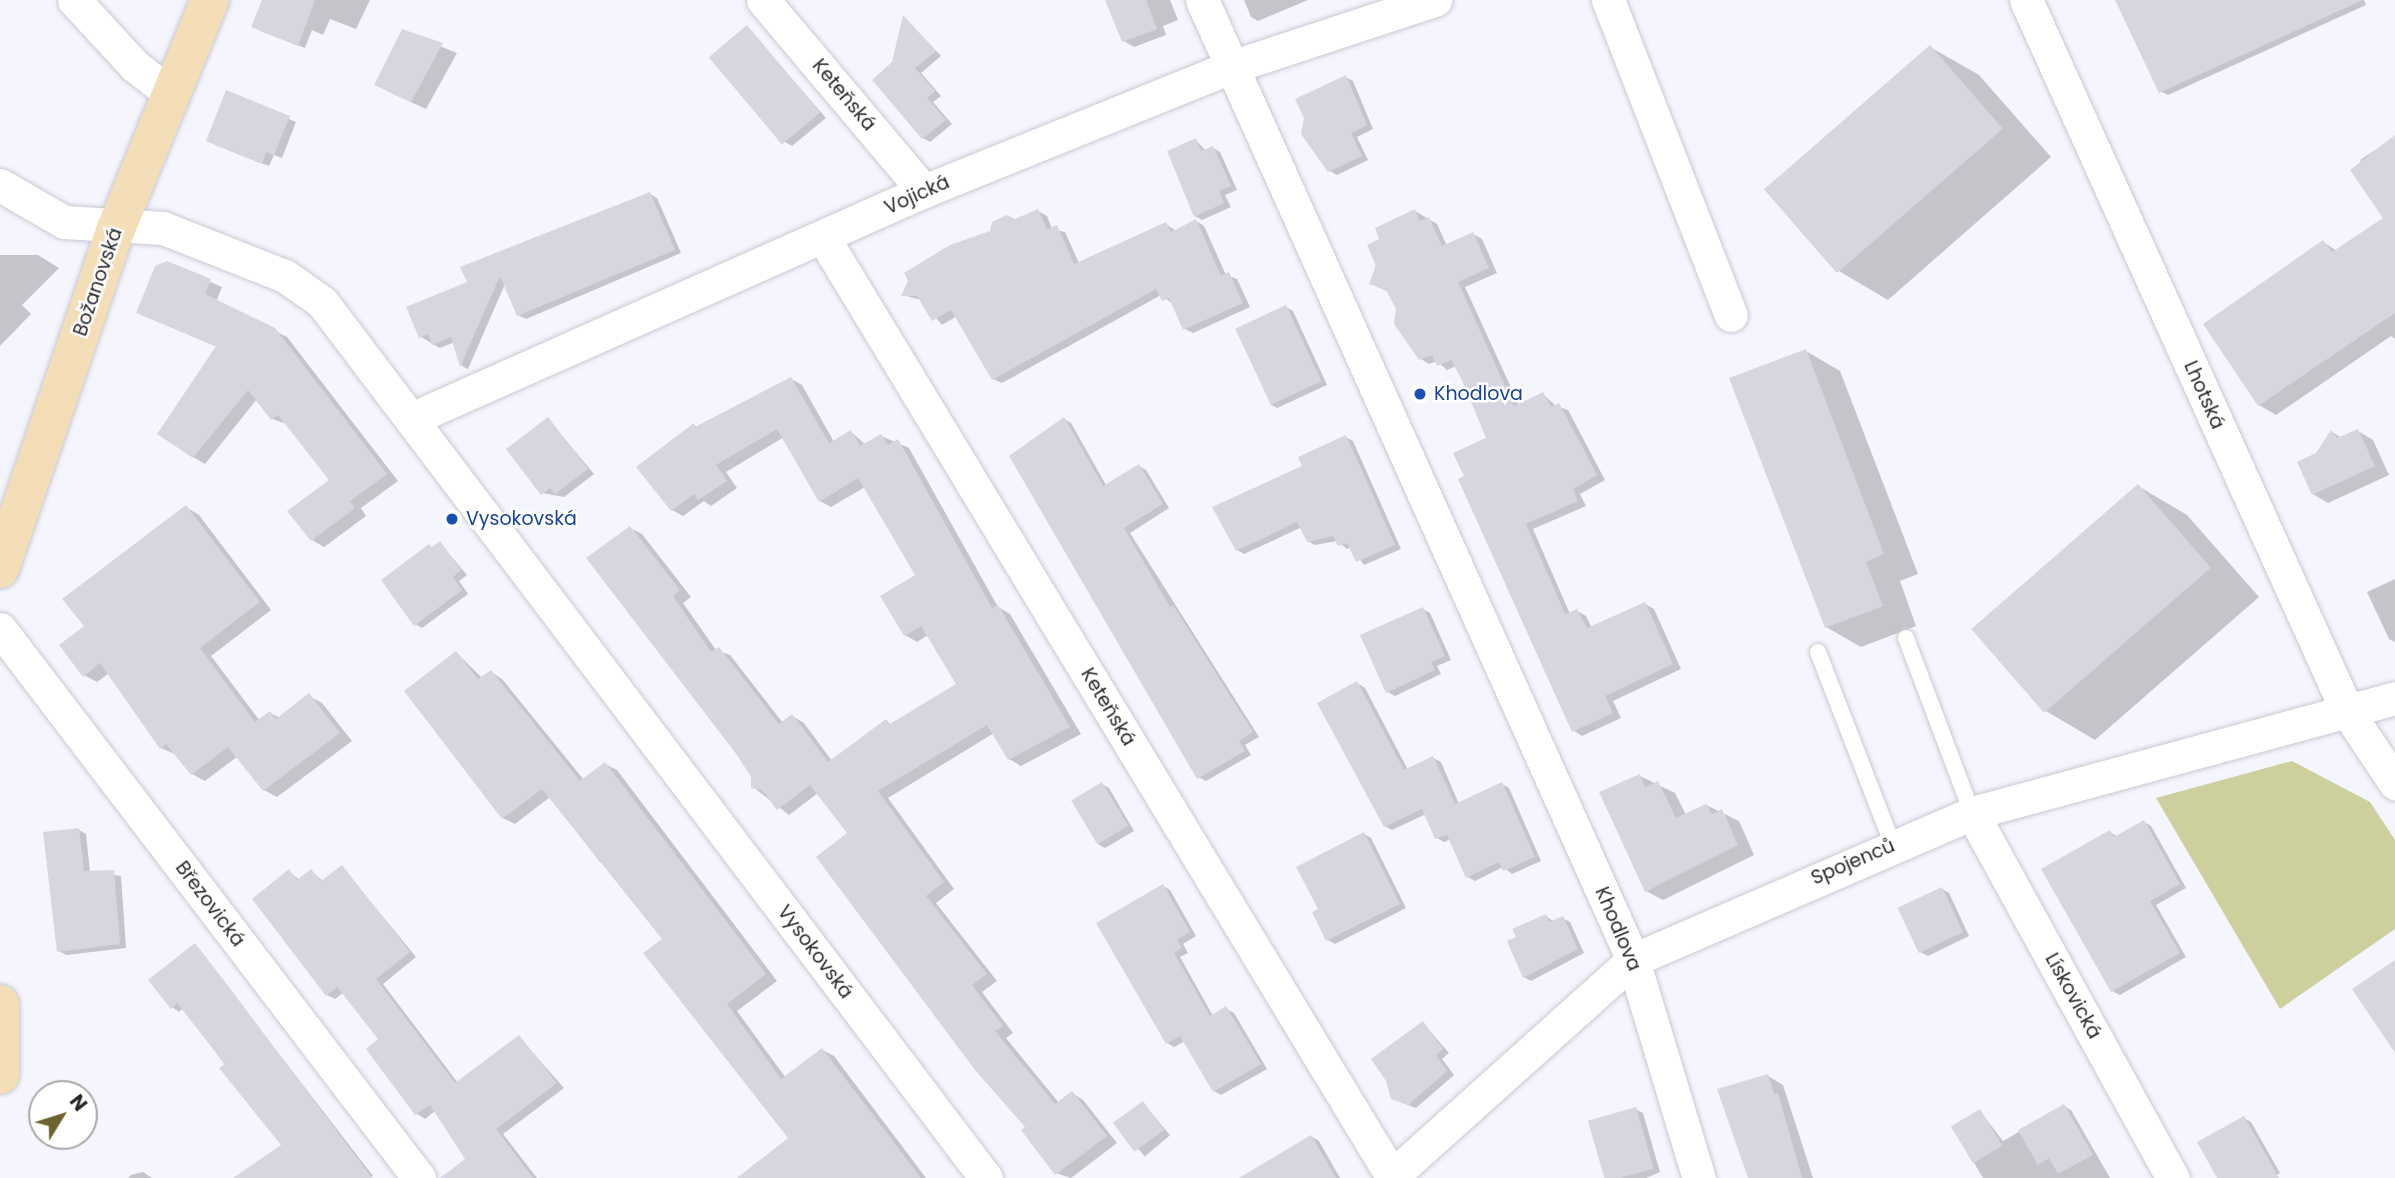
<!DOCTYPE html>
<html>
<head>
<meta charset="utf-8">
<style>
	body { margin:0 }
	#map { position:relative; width:2395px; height:1178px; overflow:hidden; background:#f5f5fe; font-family:Poppins,sans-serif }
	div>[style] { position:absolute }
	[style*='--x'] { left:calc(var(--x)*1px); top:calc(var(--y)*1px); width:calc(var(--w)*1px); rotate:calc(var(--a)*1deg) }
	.green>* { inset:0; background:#cdd09d }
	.shadow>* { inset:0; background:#0003; transform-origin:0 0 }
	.building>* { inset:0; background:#d7d6e0; transform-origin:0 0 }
	.roads { filter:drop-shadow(0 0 2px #c9c9d3) drop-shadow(0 0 2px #c9c9d3) }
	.lane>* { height:16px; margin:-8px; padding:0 8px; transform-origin:8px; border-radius:8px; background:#fff }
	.street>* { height:33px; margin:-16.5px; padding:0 16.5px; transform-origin:16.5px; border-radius:16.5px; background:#fff }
	.secondary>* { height:38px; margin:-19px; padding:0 19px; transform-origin:19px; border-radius:19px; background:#f3deb7 }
	.dots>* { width:19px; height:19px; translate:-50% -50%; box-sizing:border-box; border:4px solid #fff; border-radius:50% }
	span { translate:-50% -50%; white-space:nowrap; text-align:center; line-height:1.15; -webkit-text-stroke:5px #fff; paint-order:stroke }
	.street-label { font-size:19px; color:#29292d }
	.transit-label { font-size:19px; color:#164399 }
	.left { translate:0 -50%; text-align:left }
	.north { position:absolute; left:28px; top:1080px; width:70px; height:70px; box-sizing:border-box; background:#fff; border:2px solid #a9a9ab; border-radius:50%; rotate:52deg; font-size:19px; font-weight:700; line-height:28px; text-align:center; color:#29292d }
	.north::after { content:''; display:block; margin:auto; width:24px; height:32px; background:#6e632f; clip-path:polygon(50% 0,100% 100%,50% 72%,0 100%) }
</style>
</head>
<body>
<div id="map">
	<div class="green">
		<div style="clip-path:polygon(2292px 761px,2370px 802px,2395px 840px,2395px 929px,2280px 1009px,2156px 798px)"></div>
	</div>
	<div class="shadow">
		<div style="clip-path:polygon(264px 0,370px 0,356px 29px,330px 19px,323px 35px,312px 30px,305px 48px,260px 31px)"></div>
		<div style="clip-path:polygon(1107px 0,1170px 0,1178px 20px,1163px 26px,1166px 35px,1134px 47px,1124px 41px)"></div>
		<div style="clip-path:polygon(1244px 0,1308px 0,1258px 21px,1251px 17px)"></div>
		<div style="clip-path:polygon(2125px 0,2364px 0,2366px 5px,2168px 95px,2160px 91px)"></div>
		<div style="clip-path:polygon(904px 17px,941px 56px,921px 73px,941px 96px,933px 102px,952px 124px,930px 142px,923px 138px,894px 63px)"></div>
		<div style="clip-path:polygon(747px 27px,826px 118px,792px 146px,785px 142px)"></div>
		<div style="clip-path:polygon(402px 31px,457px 53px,426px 109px,391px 93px)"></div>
		<div style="clip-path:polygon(1930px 47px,1979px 75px,2051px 157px,1888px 300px,1839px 271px)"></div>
		<div style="clip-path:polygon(1346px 77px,1353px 81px,1373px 129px,1357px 137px,1368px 160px,1337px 175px,1330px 171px)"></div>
		<div style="clip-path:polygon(227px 93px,296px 122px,282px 158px,274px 155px,269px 166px,215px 145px)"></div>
		<div style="clip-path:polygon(2395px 137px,2395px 339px,2391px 336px,2276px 415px,2259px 405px,2323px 242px,2337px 251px,2385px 219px,2360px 160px)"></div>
		<div style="clip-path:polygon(1196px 140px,1206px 151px,1213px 148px,1220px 152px,1237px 190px,1225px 195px,1231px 207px,1202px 220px,1195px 216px)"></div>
		<div style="clip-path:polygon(650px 194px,657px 198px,681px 253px,526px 319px,518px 315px,505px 284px,468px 369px,462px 366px,455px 342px,440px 348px,421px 337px,470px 283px)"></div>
		<div style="clip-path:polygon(1038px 211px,1047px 216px,1052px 229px,1065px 232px,1079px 263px,1166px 224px,1176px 231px,1196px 221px,1204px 226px,1226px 275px,1237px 279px,1250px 307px,1193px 333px,1185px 329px,1173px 304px,1161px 295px,1002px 383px,993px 379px,957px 316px,942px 325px,921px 300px,903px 295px,1015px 221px)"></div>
		<div style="clip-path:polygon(1415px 211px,1437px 224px,1447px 246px,1473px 234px,1482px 239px,1497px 273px,1465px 287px,1519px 405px,1543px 394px,1556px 406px,1568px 410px,1605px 480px,1580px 494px,1586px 506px,1533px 529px,1570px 614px,1577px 611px,1586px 616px,1592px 628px,1645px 604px,1654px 609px,1681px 669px,1613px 701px,1621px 718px,1582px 736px,1573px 730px,1466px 477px,1488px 439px,1456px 366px,1447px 370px,1437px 361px,1429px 364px,1421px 359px,1414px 343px,1396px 324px,1398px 309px,1389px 292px,1371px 284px,1382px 240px)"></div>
		<div style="clip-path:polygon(0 255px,38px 255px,59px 268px,22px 305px,31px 314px,0 346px)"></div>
		<div style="clip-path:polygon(167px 263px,222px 287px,216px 302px,287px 337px,398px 481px,361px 508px,366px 516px,324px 547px,312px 540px,331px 480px,287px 424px,272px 419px,257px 399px,205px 464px,193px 457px,217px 347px,138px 313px)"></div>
		<div style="clip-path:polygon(1286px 307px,1293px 311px,1327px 385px,1277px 408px,1270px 404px)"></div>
		<div style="clip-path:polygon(1806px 351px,1840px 371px,1918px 574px,1900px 581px,1916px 626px,1861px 647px,1826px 627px)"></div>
		<div style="clip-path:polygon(791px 379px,802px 385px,834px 442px,851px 432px,865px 444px,881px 436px,909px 448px,998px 607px,1010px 614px,1081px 734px,1021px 766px,1009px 759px,994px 733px,888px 798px,954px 889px,936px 903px,997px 981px,982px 992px,1013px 1033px,1006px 1038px,1059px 1103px,1072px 1093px,1083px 1100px,1117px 1143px,1071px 1178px,1056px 1173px,850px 833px,818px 793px,789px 815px,753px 787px,753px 776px,630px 528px,642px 534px,691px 597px,683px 603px,716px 650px,730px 655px,783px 723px,792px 716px,804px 723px,832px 761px,886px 721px,892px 725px,958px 684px,928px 635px,917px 642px,905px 635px,918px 576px,865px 487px,831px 507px,820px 501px,784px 437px,726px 472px,737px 488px,711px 506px,704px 501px,683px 516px,672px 510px,694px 425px,698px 428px)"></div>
		<div style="clip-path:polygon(548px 419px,594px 474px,564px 497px,542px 493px,509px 453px)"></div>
		<div style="clip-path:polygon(1064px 419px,1071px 423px,1106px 485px,1139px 466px,1146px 470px,1169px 508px,1130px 533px,1259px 737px,1245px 745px,1251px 755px,1206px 781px,1198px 777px)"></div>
		<div style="clip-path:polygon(2358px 431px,2373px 440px,2389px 475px,2328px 503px,2313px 494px,2317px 454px,2332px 432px,2342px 438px)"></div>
		<div style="clip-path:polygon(1346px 437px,1353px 441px,1401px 549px,1364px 565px,1351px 547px,1347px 549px,1337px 541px,1315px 545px,1308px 541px,1302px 527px,1244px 554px,1237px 550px,1304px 467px)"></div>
		<div style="clip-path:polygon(2138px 486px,2187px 515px,2259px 597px,2095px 740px,2046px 711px)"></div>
		<div style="clip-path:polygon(186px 507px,199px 515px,271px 610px,211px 656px,260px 721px,270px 713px,280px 718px,309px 696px,322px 703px,352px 741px,277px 797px,264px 790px,238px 756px,205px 781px,192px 774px,175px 754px,161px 748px,109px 673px,97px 682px,84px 675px,86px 627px)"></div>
		<div style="clip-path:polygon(440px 543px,467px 575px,459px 581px,468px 594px,422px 628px,415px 624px,433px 548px)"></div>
		<div style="clip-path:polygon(2395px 579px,2395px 642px,2389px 639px,2367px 592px)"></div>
		<div style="clip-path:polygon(1423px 609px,1430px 613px,1451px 660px,1437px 666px,1441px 674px,1395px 696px,1388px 692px)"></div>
		<div style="clip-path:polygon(457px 653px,482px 678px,491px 672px,502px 679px,584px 780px,605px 764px,617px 770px,777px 981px,737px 1011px,786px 1078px,823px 1050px,834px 1056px,926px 1178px,846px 1178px,611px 868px,600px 862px,550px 797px,515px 824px,503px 818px)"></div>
		<div style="clip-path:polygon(1357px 683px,1365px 688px,1408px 770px,1433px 758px,1441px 762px,1459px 804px,1502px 784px,1509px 788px,1541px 861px,1512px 874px,1503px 867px,1475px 881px,1468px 877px,1451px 839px,1444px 842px,1437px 838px,1426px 814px,1392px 830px,1385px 826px)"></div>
		<div style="clip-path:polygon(1640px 776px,1675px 793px,1686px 815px,1706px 805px,1739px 821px,1754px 855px,1663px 900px,1646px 891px)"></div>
		<div style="clip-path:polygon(1102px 784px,1109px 788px,1134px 831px,1105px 848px,1098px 844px)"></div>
		<div style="clip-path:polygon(2144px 822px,2151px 826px,2186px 888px,2156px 905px,2186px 957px,2120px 995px,2112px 991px,2110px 832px,2118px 837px)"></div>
		<div style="clip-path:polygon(79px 830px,86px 834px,90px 872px,121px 876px,126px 948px,66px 955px,59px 951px)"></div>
		<div style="clip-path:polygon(1364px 834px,1371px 838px,1406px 908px,1335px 944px,1328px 940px,1320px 909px)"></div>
		<div style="clip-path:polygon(342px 867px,416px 957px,383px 984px,458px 1083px,519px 1037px,564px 1088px,503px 1134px,537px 1178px,465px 1178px,467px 1159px,435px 1111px,425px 1119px,417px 1114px,368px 1050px,381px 1039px,344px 992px,335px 999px,327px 995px,289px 872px,300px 880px,311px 871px,323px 881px)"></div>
		<div style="clip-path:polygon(1163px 886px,1170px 890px,1196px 936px,1183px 944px,1188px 953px,1180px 957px,1213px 1016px,1226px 1009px,1234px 1013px,1267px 1069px,1221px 1095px,1214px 1091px,1185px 1041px,1174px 1047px,1167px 1043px)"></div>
		<div style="clip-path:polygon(1942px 889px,1949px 893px,1969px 936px,1928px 956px,1920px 952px)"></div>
		<div style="clip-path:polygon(1546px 916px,1554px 922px,1562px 918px,1570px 922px,1584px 953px,1531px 981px,1524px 977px,1518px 938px)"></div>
		<div style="clip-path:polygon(195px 945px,373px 1176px,370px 1178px,257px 1178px,284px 1145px,183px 1008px,179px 1012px,172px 1007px)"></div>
		<div style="clip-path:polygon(1423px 1023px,1449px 1053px,1442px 1059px,1454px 1075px,1416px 1108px,1400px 1102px)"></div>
		<div style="clip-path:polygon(1768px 1076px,1783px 1085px,1813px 1178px,1748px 1178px)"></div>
		<div style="left:1143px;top:1103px;width:42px;height:33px;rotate:50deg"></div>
		<div style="clip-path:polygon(2064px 1106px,2071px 1110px,2110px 1178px,1983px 1178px,1953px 1127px,1980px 1111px,2003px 1141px)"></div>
		<div style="clip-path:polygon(1635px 1109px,1643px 1113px,1660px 1172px,1646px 1178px,1608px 1178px,1590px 1122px)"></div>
		<div style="clip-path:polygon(2244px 1118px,2251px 1122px,2280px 1173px,2271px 1178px,2219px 1178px)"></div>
		<div style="clip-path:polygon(1312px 1137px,1319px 1141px,1340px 1178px,1265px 1178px)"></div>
		<div style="clip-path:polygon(143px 1172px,152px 1178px,128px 1178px,131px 1175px)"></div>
	</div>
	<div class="building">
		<div style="clip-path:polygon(262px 0,315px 0,298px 46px,251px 27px)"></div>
		<div style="clip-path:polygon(1105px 0,1146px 0,1157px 29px,1122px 42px)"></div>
		<div style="clip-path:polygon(2115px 0,2363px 0,2159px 93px)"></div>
		<div style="clip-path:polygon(903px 15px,936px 51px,915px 68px,935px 91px,927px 98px,946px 120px,922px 139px,872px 80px,892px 62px)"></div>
		<div style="left:747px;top:25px;width:114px;height:50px;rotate:50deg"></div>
		<div style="clip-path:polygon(402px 29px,443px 43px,411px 102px,374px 85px)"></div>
		<div style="left:1930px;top:45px;width:111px;height:220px;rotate:49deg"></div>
		<div style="clip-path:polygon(1346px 75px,1367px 125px,1351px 133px,1362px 156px,1328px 172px,1301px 134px,1304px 118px,1295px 99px)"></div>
		<div style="clip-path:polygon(226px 90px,290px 116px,274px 155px,266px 152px,262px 164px,206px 141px)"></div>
		<div style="clip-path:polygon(2395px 135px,2395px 313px,2258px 406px,2203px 324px,2323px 240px,2332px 252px,2383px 218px,2350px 170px)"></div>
		<div style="clip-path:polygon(1196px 138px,1201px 151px,1213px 146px,1231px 186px,1219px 191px,1224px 203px,1194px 217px,1167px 151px)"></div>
		<div style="clip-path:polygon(650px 192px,675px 250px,517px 316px,500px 276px,460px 367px,451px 337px,432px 345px,428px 334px,419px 338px,406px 307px,467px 282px,460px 267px)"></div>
		<div style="clip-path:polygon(1038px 209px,1047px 229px,1057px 225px,1074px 264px,1166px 222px,1171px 232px,1196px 219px,1221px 276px,1229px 272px,1243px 303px,1183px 330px,1169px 298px,1162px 301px,1156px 289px,992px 380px,951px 310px,932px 321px,917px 296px,901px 296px,908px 281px,904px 273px,950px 245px,990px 231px,992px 222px,1007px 215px,1015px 219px)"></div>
		<div style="clip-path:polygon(1415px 209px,1420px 221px,1429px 217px,1442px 246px,1473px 232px,1489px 268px,1458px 282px,1514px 406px,1543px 392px,1551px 407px,1559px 403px,1597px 475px,1573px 489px,1578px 501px,1526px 524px,1565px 614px,1577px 609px,1587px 628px,1645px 602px,1673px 664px,1605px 696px,1613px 713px,1572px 732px,1458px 479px,1464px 476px,1453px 453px,1486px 438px,1462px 380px,1451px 360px,1437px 366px,1432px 355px,1419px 360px,1394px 324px,1396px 309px,1386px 290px,1369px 284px,1376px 266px,1367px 245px,1379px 239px,1375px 228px)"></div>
		<div style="clip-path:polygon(167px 261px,211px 279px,205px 294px,275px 328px,387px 474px,350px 501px,355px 508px,311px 541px,287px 511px,329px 480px,278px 415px,271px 420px,248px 390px,193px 458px,157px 434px,216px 346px,136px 313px,155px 266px)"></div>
		<div style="left:1286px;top:305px;width:84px;height:56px;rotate:65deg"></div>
		<div style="clip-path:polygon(1806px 349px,1884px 554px,1866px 562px,1883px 606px,1825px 628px,1729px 378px)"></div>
		<div style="clip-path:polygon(791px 377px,829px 443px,851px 430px,860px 446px,881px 434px,888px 445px,898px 439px,992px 608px,998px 605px,1070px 727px,1008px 760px,987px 725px,878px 791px,944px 882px,926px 896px,987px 974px,972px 985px,1003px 1026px,995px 1031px,1055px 1104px,1072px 1091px,1107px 1136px,1055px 1175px,1021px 1130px,1025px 1127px,975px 1070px,816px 857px,847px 833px,810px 785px,777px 810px,762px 790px,751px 788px,751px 777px,737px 755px,586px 558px,630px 526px,680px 590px,673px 596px,711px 652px,719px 647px,779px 724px,792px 714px,828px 762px,886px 719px,890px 724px,956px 684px,921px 626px,904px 636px,880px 596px,915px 575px,858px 478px,819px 502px,777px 429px,716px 465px,727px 481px,698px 500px,694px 494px,671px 511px,636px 467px,694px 423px,695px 427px)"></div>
		<div style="clip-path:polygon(548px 417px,588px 469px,555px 494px,550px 488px,541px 495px,506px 449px)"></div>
		<div style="clip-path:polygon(1064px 417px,1103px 486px,1139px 464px,1163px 504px,1124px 528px,1170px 607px,1173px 605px,1253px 732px,1239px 741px,1245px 751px,1197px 779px,1009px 456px)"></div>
		<div style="clip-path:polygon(2358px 429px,2375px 466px,2312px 495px,2297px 462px,2316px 453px,2331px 430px,2337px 438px)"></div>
		<div style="clip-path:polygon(1346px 435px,1395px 545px,1356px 562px,1347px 543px,1338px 546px,1333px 536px,1307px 542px,1297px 522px,1236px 551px,1212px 507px,1302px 466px,1298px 457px)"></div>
		<div style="left:2138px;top:484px;width:111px;height:221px;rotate:49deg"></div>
		<div style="clip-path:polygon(186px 505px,260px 602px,200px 648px,255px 722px,270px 711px,276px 719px,309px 693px,340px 733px,263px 791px,228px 747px,191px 775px,166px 744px,160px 749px,100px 663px,83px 677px,59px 645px,84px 626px,62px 599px)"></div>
		<div style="clip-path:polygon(440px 541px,461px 570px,453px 577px,462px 590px,414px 626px,381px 580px,429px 544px,432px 547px)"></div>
		<div style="clip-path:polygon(1423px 607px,1445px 656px,1431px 662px,1435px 670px,1386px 693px,1360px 635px)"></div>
		<div style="clip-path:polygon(456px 651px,478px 679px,491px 670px,580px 781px,605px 762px,711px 901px,766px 974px,727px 1004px,781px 1079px,822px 1048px,921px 1178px,737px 1178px,788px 1138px,643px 953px,662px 939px,542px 789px,502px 819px,404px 691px)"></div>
		<div style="clip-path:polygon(1357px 681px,1404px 770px,1433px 756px,1455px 804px,1502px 782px,1535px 857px,1503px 871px,1499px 862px,1466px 878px,1447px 835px,1435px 839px,1422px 809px,1384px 827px,1317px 703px)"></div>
		<div style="clip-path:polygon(1640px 774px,1645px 787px,1658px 781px,1676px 818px,1706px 804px,1712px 814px,1722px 809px,1738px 845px,1645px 892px,1599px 792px)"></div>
		<div style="left:1102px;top:782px;width:51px;height:36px;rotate:59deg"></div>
		<div style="clip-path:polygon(2144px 820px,2180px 884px,2150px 901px,2180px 953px,2111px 992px,2041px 869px,2110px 830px,2114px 837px)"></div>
		<div style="clip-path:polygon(79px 828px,84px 871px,114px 870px,120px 944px,57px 952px,43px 832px)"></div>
		<div style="clip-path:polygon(1364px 832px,1400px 904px,1326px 941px,1312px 912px,1318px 909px,1296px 867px)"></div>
		<div style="clip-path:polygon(342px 865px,410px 952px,376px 979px,455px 1083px,519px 1035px,557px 1083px,496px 1129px,533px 1178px,440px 1178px,465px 1159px,430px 1105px,415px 1115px,366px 1049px,378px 1039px,337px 987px,326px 996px,252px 899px,289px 869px,297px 880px,311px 869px,321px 881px)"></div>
		<div style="clip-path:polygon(1163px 884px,1190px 932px,1177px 940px,1182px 948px,1174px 953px,1210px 1016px,1226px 1006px,1261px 1064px,1213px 1092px,1180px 1036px,1166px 1044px,1096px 923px)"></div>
		<div style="left:1942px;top:887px;width:50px;height:49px;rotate:65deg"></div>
		<div style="clip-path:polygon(1546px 914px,1549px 922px,1563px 916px,1578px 949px,1523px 978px,1507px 941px,1516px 937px,1512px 929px)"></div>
		<div style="clip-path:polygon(195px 943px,229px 987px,372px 1178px,233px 1178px,281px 1145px,219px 1068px,225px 1064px,177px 1003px,171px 1009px,148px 980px)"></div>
		<div style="clip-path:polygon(2395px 960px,2395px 1053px,2352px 989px)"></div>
		<div style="clip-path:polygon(1423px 1021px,1443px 1049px,1436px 1055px,1447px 1071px,1408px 1105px,1391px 1099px,1386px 1081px,1371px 1059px)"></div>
		<div style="clip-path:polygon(1768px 1074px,1774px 1094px,1778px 1093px,1802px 1178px,1748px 1178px,1717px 1089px)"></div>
		<div style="left:1143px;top:1101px;width:36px;height:37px;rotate:54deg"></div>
		<div style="clip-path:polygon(2064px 1104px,2093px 1155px,2058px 1174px,2049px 1158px,2038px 1165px,2018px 1130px)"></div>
		<div style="left:1636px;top:1107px;width:64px;height:50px;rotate:74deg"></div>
		<div style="left:1980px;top:1109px;width:43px;height:34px;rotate:59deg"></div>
		<div style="clip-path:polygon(2244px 1116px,2279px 1178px,2217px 1178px,2197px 1142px)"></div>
		<div style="clip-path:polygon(1311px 1135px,1336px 1178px,1239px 1178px)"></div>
	</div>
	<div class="roads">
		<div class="lane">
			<div style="--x:1906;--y:638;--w:187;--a:69.3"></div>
			<div style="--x:1818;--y:652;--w:207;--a:68.8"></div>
		</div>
		<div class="street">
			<div style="--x:74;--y:0;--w:90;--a:47.3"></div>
			<div style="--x:135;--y:66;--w:46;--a:37.9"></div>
			<div style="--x:763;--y:0;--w:250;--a:49.9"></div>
			<div style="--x:1202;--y:0;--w:1052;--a:65.82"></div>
			<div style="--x:1633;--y:960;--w:228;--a:73.2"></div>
			<div style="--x:1608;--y:0;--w:338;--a:68.7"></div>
			<div style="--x:2026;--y:0;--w:780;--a:65.7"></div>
			<div style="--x:2347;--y:711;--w:87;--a:56.3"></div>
			<div style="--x:0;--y:185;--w:74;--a:30"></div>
			<div style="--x:64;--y:222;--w:99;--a:3.5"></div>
			<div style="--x:163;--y:228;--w:131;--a:21.5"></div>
			<div style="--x:285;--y:276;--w:45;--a:35.1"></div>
			<div style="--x:322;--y:302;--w:1099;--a:52.84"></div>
			<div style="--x:823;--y:237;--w:1098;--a:58.79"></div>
			<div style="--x:411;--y:419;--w:561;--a:-23.96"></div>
			<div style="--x:924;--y:191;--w:331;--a:-22"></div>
			<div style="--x:1231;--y:67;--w:215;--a:-18.2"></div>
			<div style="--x:0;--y:629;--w:691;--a:52.65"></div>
			<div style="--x:1972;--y:813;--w:417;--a:61.2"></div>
			<div style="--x:1390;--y:1178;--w:326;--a:-41.9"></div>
			<div style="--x:1633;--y:960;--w:369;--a:-23.4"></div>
			<div style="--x:1972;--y:813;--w:438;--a:-15.2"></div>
		</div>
		<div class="secondary">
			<div style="--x:0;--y:569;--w:359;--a:-71.2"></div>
			<div style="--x:116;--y:229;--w:248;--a:-67.7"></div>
			<div style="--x:0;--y:1004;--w:71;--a:90"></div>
		</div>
	</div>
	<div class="dots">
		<div style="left:1420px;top:394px;background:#1a4fb4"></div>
		<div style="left:452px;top:519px;background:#1a4fb4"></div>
	</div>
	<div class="street-label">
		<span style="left:844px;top:95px;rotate:50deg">Keteňská</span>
		<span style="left:917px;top:195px;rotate:-24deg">Vojická</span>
		<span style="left:98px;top:282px;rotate:-71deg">Božanovská</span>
		<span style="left:2204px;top:395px;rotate:66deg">Lhotská</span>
		<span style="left:1108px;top:707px;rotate:59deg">Keteňská</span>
		<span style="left:1853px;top:862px;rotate:-23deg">Spojenců</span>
		<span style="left:210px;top:904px;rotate:53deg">Březovická</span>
		<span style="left:1618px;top:929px;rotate:67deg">Khodlova</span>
		<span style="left:815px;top:952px;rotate:53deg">Vysokovská</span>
		<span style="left:2073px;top:996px;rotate:61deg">Lískovická</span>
	</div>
	<div class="transit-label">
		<span class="left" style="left:1434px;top:394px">Khodlova</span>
		<span class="left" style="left:466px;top:519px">Vysokovská</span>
	</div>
	<div class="north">N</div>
</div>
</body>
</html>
